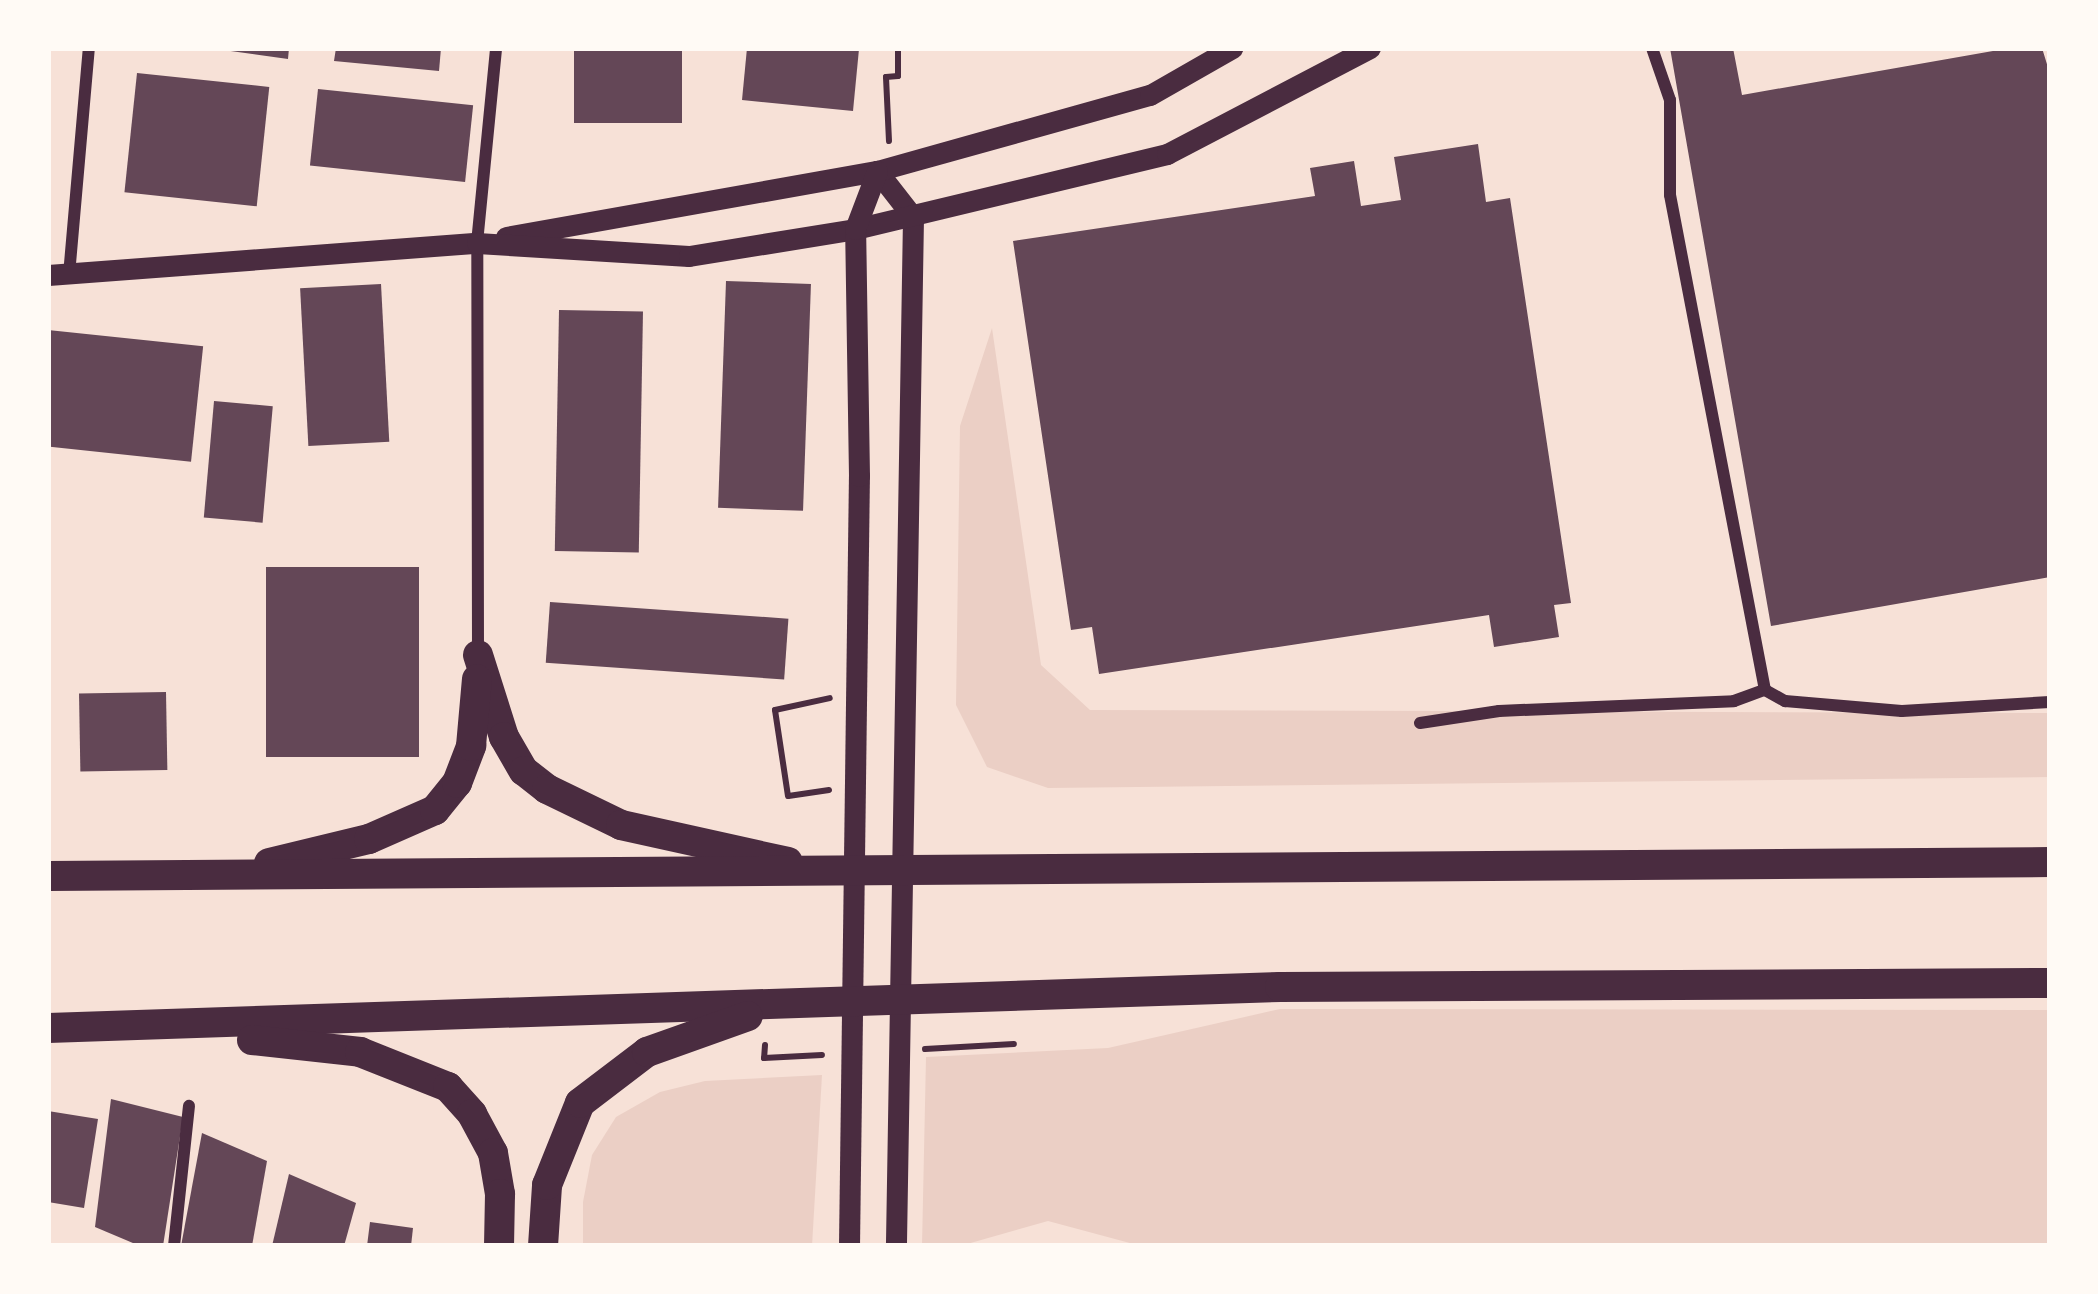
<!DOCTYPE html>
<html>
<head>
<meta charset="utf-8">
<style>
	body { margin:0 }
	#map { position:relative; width:2098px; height:1294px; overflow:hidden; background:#f7e1d7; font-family:"PT Serif",serif }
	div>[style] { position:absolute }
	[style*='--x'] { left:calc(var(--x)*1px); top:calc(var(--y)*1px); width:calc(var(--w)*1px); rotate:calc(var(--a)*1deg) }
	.green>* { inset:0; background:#ebcfc5 }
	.building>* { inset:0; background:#644757; transform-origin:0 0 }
	.path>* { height:6px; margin:-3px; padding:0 3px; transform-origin:3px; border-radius:3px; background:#4a2c40 }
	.minor>* { height:12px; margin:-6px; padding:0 6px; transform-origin:6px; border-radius:6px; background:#4a2c40 }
	.tertiary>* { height:21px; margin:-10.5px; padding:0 10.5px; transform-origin:10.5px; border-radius:10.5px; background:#4a2c40 }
	.trunk>* { height:30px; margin:-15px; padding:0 15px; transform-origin:15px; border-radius:15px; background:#4a2c40 }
	span { translate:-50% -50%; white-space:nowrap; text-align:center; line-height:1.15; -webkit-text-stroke:9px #fffaf5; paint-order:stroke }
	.frame { position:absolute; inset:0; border:51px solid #fffaf5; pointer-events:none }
</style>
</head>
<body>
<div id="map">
	<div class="green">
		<div style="clip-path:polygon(992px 328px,1041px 665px,1090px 710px,2050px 713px,2050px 777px,1048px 788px,987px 767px,956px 705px,960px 426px)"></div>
		<div style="clip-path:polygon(1280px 1009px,2050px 1010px,2050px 1246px,1141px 1246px,1048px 1221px,960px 1246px,922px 1246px,926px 1057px,1108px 1048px)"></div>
		<div style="clip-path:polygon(822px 1075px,812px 1246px,583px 1246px,583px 1202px,592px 1155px,616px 1117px,660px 1092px,705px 1081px)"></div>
	</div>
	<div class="building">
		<div style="clip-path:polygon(209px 48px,289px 48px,288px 59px)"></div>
		<div style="clip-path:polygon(336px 48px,441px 48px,439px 71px,334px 61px)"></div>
		<div style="left:574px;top:48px;width:108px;height:75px"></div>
		<div style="clip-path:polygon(747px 48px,859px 49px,853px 111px,742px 100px)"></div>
		<div style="clip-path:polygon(1670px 48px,1733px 48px,1742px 95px,2010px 48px,2042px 48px,2050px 74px,2050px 577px,1771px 626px)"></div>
		<div style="left:137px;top:73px;width:133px;height:120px;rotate:6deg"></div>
		<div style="left:318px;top:89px;width:156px;height:77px;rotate:6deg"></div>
		<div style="clip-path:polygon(1478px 144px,1486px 202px,1510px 198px,1571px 603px,1554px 605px,1559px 637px,1494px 647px,1489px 615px,1099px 674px,1092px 627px,1071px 630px,1013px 241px,1315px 196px,1310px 168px,1354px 161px,1361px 206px,1401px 200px,1394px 157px)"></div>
		<div style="left:726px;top:281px;width:85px;height:227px;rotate:2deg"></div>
		<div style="left:381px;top:284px;width:158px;height:81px;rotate:87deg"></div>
		<div style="left:559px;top:310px;width:84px;height:241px;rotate:1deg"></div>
		<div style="left:48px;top:330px;width:156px;height:116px;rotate:6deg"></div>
		<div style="left:214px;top:401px;width:59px;height:117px;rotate:5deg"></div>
		<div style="left:266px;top:567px;width:153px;height:190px"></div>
		<div style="left:550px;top:602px;width:239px;height:61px;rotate:4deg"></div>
		<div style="left:166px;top:692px;width:78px;height:87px;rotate:89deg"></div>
		<div style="clip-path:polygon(111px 1099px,183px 1117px,163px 1246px,140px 1246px,95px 1227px)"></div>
		<div style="clip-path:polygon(48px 1111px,98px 1119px,84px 1208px,48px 1202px)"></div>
		<div style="clip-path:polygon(202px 1133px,267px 1161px,252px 1246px,181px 1246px)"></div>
		<div style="clip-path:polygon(289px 1174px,356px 1203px,344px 1246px,272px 1246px)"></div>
		<div style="clip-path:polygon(370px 1222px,413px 1228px,411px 1246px,367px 1246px)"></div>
	</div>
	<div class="path">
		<div style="--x:889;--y:141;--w:64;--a:-92.7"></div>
		<div style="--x:886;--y:77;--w:12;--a:-5"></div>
		<div style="--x:898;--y:76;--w:28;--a:-90"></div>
		<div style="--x:829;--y:790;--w:41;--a:171.7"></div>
		<div style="--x:788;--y:796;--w:87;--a:-98.6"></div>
		<div style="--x:775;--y:710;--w:56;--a:-12.3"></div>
		<div style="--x:765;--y:1045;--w:13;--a:94"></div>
		<div style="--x:764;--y:1058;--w:58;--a:-3"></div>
		<div style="--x:925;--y:1049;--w:89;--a:-3.2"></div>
	</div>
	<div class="minor">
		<div style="--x:1652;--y:48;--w:55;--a:70.9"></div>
		<div style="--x:1670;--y:100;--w:95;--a:90"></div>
		<div style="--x:1670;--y:195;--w:504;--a:79.14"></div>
		<div style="--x:1765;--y:690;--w:23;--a:29"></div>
		<div style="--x:1785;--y:701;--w:117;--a:4.9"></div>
		<div style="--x:1902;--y:711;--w:148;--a:-3.5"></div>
		<div style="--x:69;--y:275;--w:228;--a:-85"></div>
		<div style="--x:478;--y:652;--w:409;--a:-90.1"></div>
		<div style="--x:477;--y:243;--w:196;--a:-84.4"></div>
		<div style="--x:1420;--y:723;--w:80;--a:-8.6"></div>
		<div style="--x:1499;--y:711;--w:235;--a:-2.4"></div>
		<div style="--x:1734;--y:701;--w:33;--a:-20"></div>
		<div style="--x:174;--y:1246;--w:141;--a:-83.9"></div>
	</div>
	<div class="tertiary">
		<div style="--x:877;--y:171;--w:58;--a:52"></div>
		<div style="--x:913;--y:217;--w:1029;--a:90.95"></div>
		<div style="--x:506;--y:237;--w:377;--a:-10.1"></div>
		<div style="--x:877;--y:171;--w:283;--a:-15.6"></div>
		<div style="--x:1150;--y:95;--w:95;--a:-29.8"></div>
		<div style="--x:48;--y:275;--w:430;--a:-4.3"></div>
		<div style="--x:477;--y:243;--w:212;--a:3.5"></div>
		<div style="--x:689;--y:256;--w:168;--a:-9.2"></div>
		<div style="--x:855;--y:229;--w:321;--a:-13.5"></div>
		<div style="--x:1167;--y:154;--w:229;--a:-27.6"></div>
		<div style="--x:849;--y:1246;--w:770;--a:-89.26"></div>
		<div style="--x:859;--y:476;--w:247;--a:-90.9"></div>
		<div style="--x:855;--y:229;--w:62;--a:-69.2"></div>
	</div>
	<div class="trunk">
		<div style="--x:478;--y:655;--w:86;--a:72.4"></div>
		<div style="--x:504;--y:737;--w:39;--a:60"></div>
		<div style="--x:524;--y:771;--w:29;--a:38"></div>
		<div style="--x:547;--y:789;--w:82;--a:25.9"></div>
		<div style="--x:621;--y:825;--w:171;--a:12.5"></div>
		<div style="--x:269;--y:863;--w:103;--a:-13.5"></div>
		<div style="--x:369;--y:839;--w:72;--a:-23.7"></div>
		<div style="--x:435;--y:810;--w:35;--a:-51"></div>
		<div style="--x:457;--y:783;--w:40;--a:-69"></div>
		<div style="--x:471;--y:746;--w:67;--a:-84.9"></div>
		<div style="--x:48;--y:876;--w:2002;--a:-0.4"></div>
		<div style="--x:48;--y:1028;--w:1233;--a:-1.91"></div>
		<div style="--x:1280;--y:987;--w:770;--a:-0.3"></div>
		<div style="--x:252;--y:1040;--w:109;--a:6.3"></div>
		<div style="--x:360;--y:1052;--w:95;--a:21.7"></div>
		<div style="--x:448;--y:1087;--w:36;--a:48"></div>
		<div style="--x:472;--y:1114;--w:44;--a:61.7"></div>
		<div style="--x:493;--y:1153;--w:42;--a:80.3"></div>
		<div style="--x:500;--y:1194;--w:52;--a:91.1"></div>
		<div style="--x:543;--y:1246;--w:61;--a:-86.2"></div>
		<div style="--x:547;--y:1185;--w:88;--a:-68.1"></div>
		<div style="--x:580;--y:1103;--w:84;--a:-37.3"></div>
		<div style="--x:647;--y:1052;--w:107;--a:-19.6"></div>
	</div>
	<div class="frame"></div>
</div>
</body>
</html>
